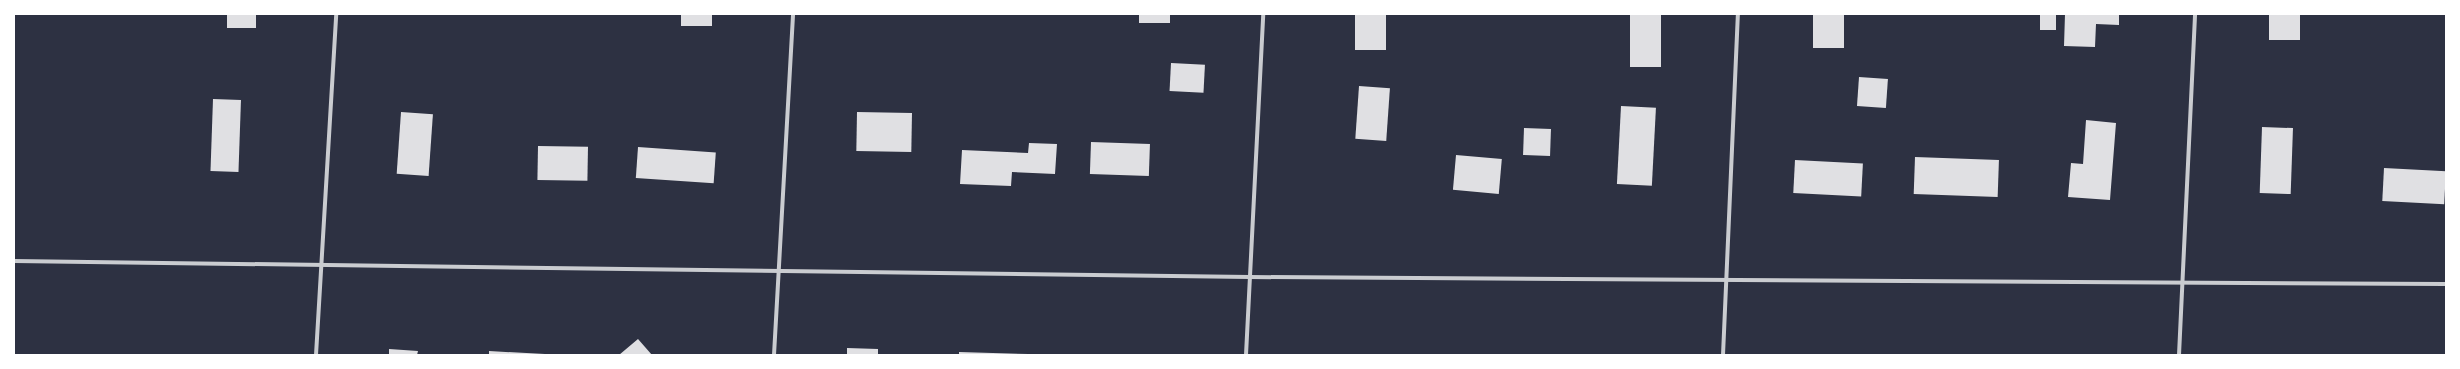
<!DOCTYPE html>
<html>
<head>
<meta charset="utf-8">
<style>
	body { margin:0 }
	#map { position:relative; width:2460px; height:369px; overflow:hidden; background:#2d3142; font-family:Lato,sans-serif }
	div>[style] { position:absolute }
	[style*='--x'] { left:calc(var(--x)*1px); top:calc(var(--y)*1px); width:calc(var(--w)*1px); rotate:calc(var(--a)*1deg) }
	.building>* { inset:0; background:#e0e0e3; transform-origin:0 0 }
	.minor>* { height:4px; margin:-2px; padding:0 2px; transform-origin:2px; border-radius:2px; background:#caccd0 }
	span { translate:-50% -50%; white-space:nowrap; text-align:center; line-height:1.15; -webkit-text-stroke:4px #fff; paint-order:stroke }
	.frame { position:absolute; inset:0; border:15px solid #fff; pointer-events:none }
</style>
</head>
<body>
<div id="map">
	<div class="building">
		<div style="left:227px;top:14px;width:29px;height:14px"></div>
		<div style="left:681px;top:14px;width:31px;height:12px"></div>
		<div style="left:1139px;top:14px;width:31px;height:9px"></div>
		<div style="left:1355px;top:14px;width:31px;height:36px"></div>
		<div style="left:1630px;top:14px;width:31px;height:53px"></div>
		<div style="left:1813px;top:14px;width:31px;height:34px"></div>
		<div style="left:2040px;top:14px;width:16px;height:16px"></div>
		<div style="clip-path:polygon(2065px 14px,2119px 14px,2119px 25px,2096px 24px,2095px 47px,2064px 46px)"></div>
		<div style="left:2269px;top:14px;width:31px;height:26px"></div>
		<div style="left:1171px;top:63px;width:34px;height:28px;rotate:3deg"></div>
		<div style="left:1859px;top:77px;width:29px;height:29px;rotate:4deg"></div>
		<div style="left:1359px;top:86px;width:31px;height:53px;rotate:4deg"></div>
		<div style="left:213px;top:99px;width:28px;height:72px;rotate:2deg"></div>
		<div style="left:1621px;top:106px;width:35px;height:78px;rotate:3deg"></div>
		<div style="left:401px;top:112px;width:32px;height:62px;rotate:4deg"></div>
		<div style="left:857px;top:112px;width:55px;height:39px;rotate:1deg"></div>
		<div style="clip-path:polygon(2086px 120px,2116px 123px,2110px 200px,2068px 197px,2071px 163px,2083px 164px)"></div>
		<div style="left:2262px;top:127px;width:31px;height:66px;rotate:2deg"></div>
		<div style="left:1524px;top:128px;width:27px;height:27px;rotate:2deg"></div>
		<div style="left:1091px;top:142px;width:59px;height:32px;rotate:2deg"></div>
		<div style="clip-path:polygon(1029px 143px,1057px 144px,1055px 174px,1012px 172px,1011px 186px,960px 184px,962px 150px,1028px 153px)"></div>
		<div style="left:538px;top:146px;width:50px;height:34px;rotate:1deg"></div>
		<div style="left:638px;top:147px;width:78px;height:31px;rotate:4deg"></div>
		<div style="left:1456px;top:155px;width:46px;height:35px;rotate:5deg"></div>
		<div style="left:1915px;top:157px;width:84px;height:37px;rotate:2deg"></div>
		<div style="left:1795px;top:160px;width:68px;height:33px;rotate:3deg"></div>
		<div style="left:2384px;top:168px;width:62px;height:33px;rotate:3deg"></div>
		<div style="clip-path:polygon(638px 339px,652px 355px,619px 355px)"></div>
		<div style="clip-path:polygon(847px 348px,878px 349px,878px 355px,847px 355px)"></div>
		<div style="clip-path:polygon(389px 349px,418px 351px,417px 355px,389px 355px)"></div>
		<div style="clip-path:polygon(489px 351px,545px 354px,545px 355px,489px 355px)"></div>
		<div style="clip-path:polygon(959px 352px,1028px 354px,1028px 355px,959px 355px)"></div>
	</div>
	<div class="minor">
		<div style="--x:14;--y:261;--w:1236;--a:0.74"></div>
		<div style="--x:1250;--y:277;--w:1196;--a:0.34"></div>
		<div style="--x:316;--y:355;--w:342;--a:-86.6"></div>
		<div style="--x:774;--y:355;--w:342;--a:-86.8"></div>
		<div style="--x:1246;--y:355;--w:341;--a:-87.1"></div>
		<div style="--x:1723;--y:355;--w:341;--a:-87.5"></div>
		<div style="--x:2179;--y:355;--w:341;--a:-87.3"></div>
	</div>
	<div class="frame"></div>
</div>
</body>
</html>
